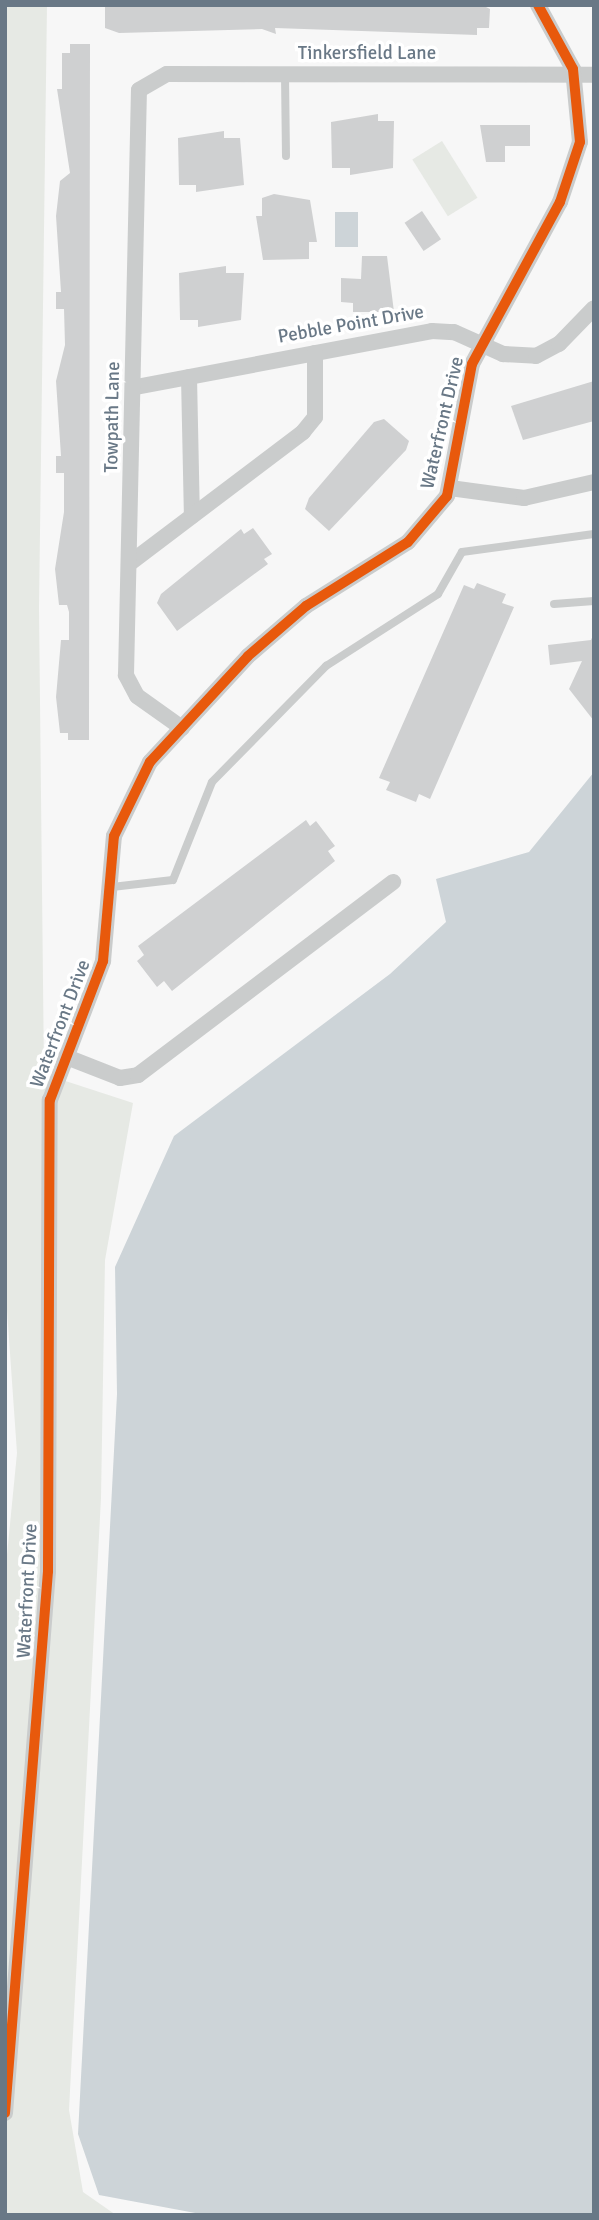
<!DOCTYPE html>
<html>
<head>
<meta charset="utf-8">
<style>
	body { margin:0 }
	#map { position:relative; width:599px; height:2220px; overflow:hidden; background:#f7f7f7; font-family:Signika,sans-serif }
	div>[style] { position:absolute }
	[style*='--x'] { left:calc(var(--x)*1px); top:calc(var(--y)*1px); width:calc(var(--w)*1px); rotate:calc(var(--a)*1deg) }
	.green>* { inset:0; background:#e6e9e4; transform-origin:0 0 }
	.water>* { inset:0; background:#cdd4d8; transform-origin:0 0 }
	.building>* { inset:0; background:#cfd0d1; transform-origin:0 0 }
	.service>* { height:8px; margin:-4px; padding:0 4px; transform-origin:4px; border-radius:4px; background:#cacccc }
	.minor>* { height:16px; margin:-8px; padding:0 8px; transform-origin:8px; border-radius:8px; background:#cacccc }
	.cycleway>* { height:10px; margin:-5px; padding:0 5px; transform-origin:5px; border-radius:5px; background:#e8590c }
	span { translate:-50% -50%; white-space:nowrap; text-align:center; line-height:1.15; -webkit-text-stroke:7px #fff; paint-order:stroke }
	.street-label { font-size:19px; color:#697886 }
	.frame { position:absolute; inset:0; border:7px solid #697886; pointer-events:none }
</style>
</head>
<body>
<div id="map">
	<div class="green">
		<div style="clip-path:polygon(5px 5px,47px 5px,39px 608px,44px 1074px,133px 1103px,105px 1260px,101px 1498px,69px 2110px,83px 2192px,116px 2215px,5px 2215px,5px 1575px,17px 1453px,5px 1282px)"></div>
		<div style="left:442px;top:141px;width:67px;height:35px;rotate:58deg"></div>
	</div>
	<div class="water">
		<div style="left:335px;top:212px;width:23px;height:35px"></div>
		<div style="clip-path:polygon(594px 772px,594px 2215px,206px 2215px,99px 2195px,78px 2134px,117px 1394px,115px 1267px,174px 1136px,390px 974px,446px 922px,436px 879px,529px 852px)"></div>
	</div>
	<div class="building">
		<div style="clip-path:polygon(482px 5px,490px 9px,489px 28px,477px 28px,477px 35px,275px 28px,276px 34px,262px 29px,119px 33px,105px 28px,105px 7px,113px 5px)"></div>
		<div style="clip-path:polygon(70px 44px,90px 44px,89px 740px,68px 740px,68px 733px,60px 733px,56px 697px,61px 640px,69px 640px,69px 612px,67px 605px,59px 605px,55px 569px,64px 512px,64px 473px,56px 473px,56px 456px,61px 456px,56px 381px,65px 345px,64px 309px,56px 309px,56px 292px,61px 292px,56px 216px,60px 181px,70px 173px,57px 89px,62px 89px,62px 53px,70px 53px)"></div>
		<div style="clip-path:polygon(378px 114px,378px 121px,394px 121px,393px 168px,350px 175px,350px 168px,332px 168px,331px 122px)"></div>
		<div style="clip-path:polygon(480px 125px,530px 125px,530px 146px,505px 146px,505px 162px,486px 162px)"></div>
		<div style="clip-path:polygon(224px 131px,224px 138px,240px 138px,244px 185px,196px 192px,196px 185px,179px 185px,178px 138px)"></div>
		<div style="clip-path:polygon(274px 194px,310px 200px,317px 242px,309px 242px,309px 259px,263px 260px,256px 216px,262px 216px,262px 198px)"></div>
		<div style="left:422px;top:211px;width:34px;height:21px;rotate:56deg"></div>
		<div style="clip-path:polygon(362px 256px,387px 256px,394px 312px,353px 312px,353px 303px,341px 302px,341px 278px,361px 279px)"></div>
		<div style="clip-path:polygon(226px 266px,226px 273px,244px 273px,241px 320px,198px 327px,198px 320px,180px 320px,179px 273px)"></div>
		<div style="clip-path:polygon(594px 381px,594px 421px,523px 440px,511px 406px)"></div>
		<div style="clip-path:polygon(384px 419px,409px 441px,406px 450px,329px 531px,305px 509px,309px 498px,374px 422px)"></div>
		<div style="clip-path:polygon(253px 528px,272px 554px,264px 559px,268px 564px,177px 631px,157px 603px,161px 594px,241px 529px,244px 534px)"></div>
		<div style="clip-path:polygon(477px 583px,506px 594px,502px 603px,514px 607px,430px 799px,419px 794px,416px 802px,386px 790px,390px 782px,379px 778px,464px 585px,474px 589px)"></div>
		<div style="clip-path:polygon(594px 633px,594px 721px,569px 689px,582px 661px,550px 665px,548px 645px,591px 640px)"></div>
		<div style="clip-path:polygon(306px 820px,310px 826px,316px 821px,335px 846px,328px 851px,335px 861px,172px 991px,164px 981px,157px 987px,137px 961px,144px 955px,138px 946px)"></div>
	</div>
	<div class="service">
		<div style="--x:285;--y:75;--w:81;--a:89.3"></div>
		<div style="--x:554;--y:604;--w:40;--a:-4.3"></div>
		<div style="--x:112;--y:887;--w:61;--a:-6.5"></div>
		<div style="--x:173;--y:880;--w:105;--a:-68.3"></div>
		<div style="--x:212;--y:782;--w:163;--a:-45.5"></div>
		<div style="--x:326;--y:666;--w:133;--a:-32.7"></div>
		<div style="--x:438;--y:594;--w:48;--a:-60.3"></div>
		<div style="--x:462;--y:552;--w:133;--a:-7.8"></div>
	</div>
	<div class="minor">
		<div style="--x:189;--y:377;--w:139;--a:88.8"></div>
		<div style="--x:136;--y:387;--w:301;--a:-10.7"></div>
		<div style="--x:432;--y:331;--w:22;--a:3"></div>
		<div style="--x:454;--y:332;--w:54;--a:24.2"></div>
		<div style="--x:503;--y:354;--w:33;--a:3"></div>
		<div style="--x:536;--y:356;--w:26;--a:-28"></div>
		<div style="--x:559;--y:344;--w:50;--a:-45.8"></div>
		<div style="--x:450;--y:488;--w:75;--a:7.7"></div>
		<div style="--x:524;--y:498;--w:72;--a:-12.9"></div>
		<div style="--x:130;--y:563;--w:217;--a:-37.1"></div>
		<div style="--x:303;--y:432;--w:19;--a:-51"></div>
		<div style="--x:315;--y:417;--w:64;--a:-90"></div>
		<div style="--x:182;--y:728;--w:55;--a:-144.6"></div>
		<div style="--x:137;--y:696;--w:24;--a:-118"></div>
		<div style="--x:126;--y:675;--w:585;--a:-88.73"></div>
		<div style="--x:139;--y:90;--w:32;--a:-30"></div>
		<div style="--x:167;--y:74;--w:427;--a:0.1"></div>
		<div style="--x:64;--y:1056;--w:60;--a:21.4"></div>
		<div style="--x:120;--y:1078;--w:18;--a:-9"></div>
		<div style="--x:138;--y:1075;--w:320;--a:-37.1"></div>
		<div style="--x:5;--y:2113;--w:544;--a:-85.46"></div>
		<div style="--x:48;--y:1571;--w:471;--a:-89.8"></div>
		<div style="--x:50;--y:1100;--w:149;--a:-69.1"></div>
		<div style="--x:103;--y:961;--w:125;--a:-85"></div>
		<div style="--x:114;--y:836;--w:82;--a:-64.1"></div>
		<div style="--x:150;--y:762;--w:144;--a:-47.2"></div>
		<div style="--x:248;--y:656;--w:77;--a:-40.8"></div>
		<div style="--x:306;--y:606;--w:120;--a:-32.1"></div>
		<div style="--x:408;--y:542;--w:60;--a:-49.7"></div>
		<div style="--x:447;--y:496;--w:134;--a:-79.3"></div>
		<div style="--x:472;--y:364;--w:184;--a:-61.5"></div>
		<div style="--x:560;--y:202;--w:63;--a:-71.6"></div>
		<div style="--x:580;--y:142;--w:73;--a:-95.5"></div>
		<div style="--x:573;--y:69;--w:73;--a:-118.7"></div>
	</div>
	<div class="cycleway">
		<div style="--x:5;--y:2113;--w:544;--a:-85.46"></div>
		<div style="--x:48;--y:1571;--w:471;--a:-89.8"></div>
		<div style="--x:50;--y:1100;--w:149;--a:-69.1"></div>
		<div style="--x:103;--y:961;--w:125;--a:-85"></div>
		<div style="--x:114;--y:836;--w:82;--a:-64.1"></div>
		<div style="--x:150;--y:762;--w:144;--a:-47.2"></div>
		<div style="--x:248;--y:656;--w:77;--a:-40.8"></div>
		<div style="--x:306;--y:606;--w:120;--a:-32.1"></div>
		<div style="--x:408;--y:542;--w:60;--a:-49.7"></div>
		<div style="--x:447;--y:496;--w:134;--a:-79.3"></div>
		<div style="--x:472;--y:364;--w:184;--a:-61.5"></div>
		<div style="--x:560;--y:202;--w:63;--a:-71.6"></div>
		<div style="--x:580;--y:142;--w:73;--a:-95.5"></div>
		<div style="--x:573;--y:69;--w:73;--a:-118.7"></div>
	</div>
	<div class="street-label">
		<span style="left:367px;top:54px">Tinkersfield Lane</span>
		<span style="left:351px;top:325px;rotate:-10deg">Pebble Point Drive</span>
		<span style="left:113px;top:417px;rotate:-89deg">Towpath Lane</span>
		<span style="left:443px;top:423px;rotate:-77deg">Waterfront Drive</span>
		<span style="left:61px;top:1024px;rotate:-69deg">Waterfront Drive</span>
		<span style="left:28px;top:1591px;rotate:-87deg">Waterfront Drive</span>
	</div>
	<div class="frame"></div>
</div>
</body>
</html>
